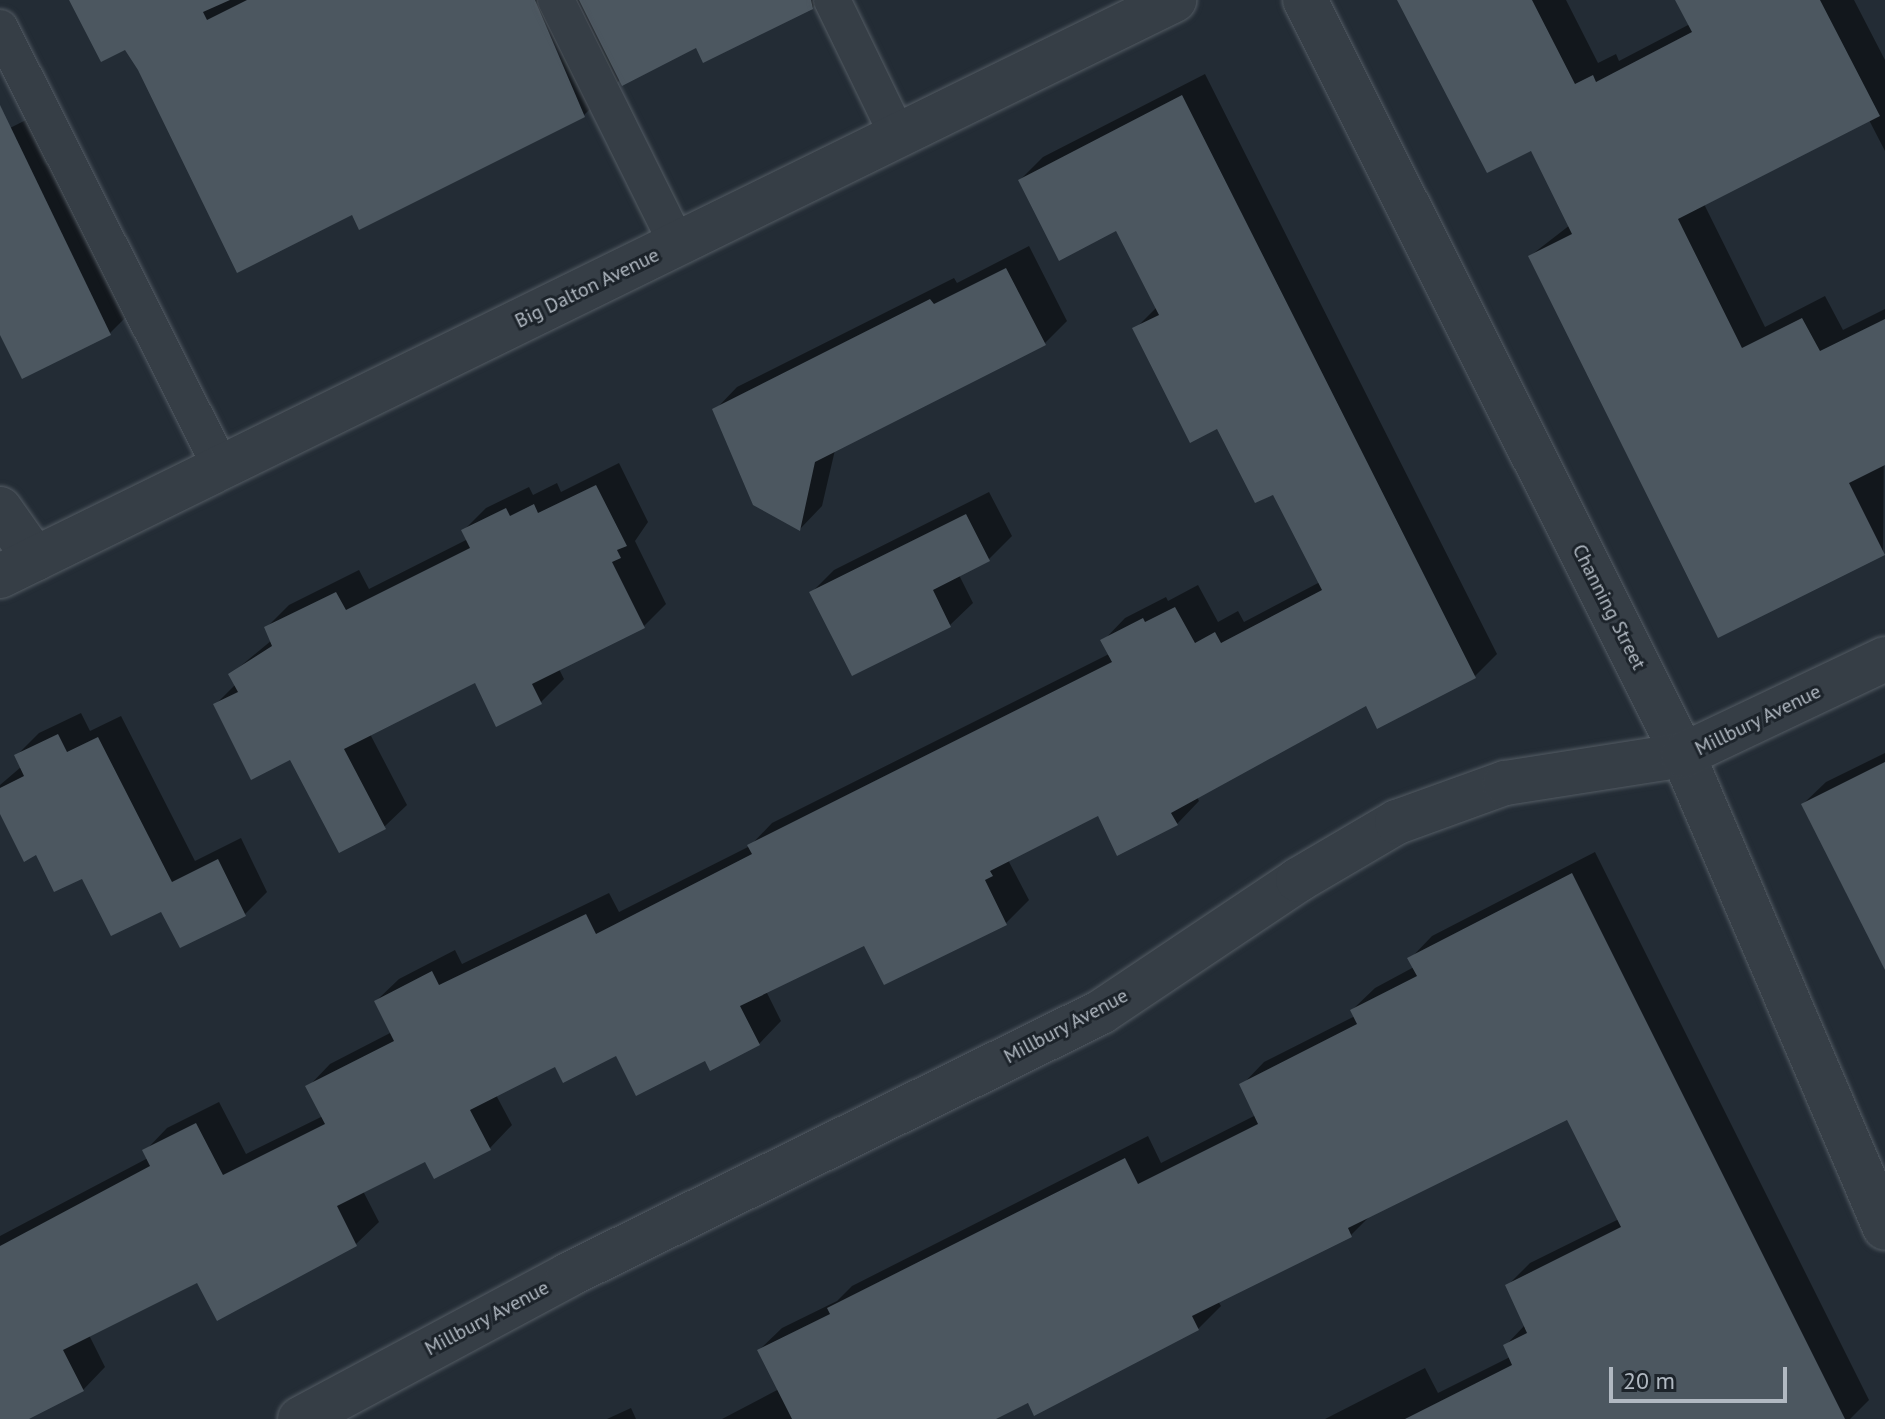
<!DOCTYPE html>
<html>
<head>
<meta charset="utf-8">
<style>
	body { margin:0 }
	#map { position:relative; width:1885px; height:1419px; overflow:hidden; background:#232c35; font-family:"PT Sans",sans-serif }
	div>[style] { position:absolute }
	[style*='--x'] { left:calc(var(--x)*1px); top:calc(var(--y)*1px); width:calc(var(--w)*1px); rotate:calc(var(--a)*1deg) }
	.shadow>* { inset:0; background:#0007 }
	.building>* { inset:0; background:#4c5760 }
	.roads { filter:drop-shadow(0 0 2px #545c64) drop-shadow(0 0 2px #545c64) }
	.service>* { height:36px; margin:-18px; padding:0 18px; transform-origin:18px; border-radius:18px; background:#363e46 }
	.minor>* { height:44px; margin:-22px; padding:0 22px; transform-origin:22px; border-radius:22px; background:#363e46 }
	span { translate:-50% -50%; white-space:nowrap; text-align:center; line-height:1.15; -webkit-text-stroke:6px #1c232a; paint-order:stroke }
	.street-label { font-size:20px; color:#b1b9c2 }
	.scale { position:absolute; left:1609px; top:1367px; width:178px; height:36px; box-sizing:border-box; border:4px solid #b1b9c2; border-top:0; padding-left:10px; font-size:24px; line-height:28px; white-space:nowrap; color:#b1b9c2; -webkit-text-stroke:6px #1c232a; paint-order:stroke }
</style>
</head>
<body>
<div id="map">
	<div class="shadow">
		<div style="clip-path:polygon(71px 0,820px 0,812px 8px,696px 46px,621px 79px,584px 115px,360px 227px,353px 212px,125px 48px)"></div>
		<div style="clip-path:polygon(1399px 0,1566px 0,1598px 63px,1616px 54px,1619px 61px,1690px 24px,1677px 0,1854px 0,1885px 60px,1885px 151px,1869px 120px,1704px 204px,1765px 327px,1825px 296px,1843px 330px,1885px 309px,1883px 554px,1530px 256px,1570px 225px,1532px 149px)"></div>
		<div style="clip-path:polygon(1205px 74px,1497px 654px,1475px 676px,1367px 703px,1197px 797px,1199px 801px,1177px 824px,1099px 814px,1008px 860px,1029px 900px,1006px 923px,884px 983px,865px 943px,766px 991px,781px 1021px,759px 1044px,706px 1058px,616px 1053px,556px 1065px,496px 1095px,512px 1125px,490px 1148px,426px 1159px,363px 1191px,379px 1222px,356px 1244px,198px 1280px,89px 1335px,105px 1367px,83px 1390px,24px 1419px,0 1419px,0 1236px,148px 1158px,145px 1151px,167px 1128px,219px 1102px,246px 1154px,323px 1116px,308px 1087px,330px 1064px,392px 1032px,376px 1001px,399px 979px,455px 950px,462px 964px,609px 893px,619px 912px,750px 846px,772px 823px,1109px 654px,1103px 641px,1125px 618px,1166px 597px,1168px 601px,1198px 585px,1218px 622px,1238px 611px,1244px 622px,1320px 582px,1273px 492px,1135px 329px,1157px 307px,1117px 228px,1020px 180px,1043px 157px)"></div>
		<div style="clip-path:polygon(38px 114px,132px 311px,109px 334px,0 330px,0 133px)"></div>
		<div style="clip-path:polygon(1029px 246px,1067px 321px,1044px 344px,835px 450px,822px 506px,800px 529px,715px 410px,737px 387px,954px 278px,957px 283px)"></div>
		<div style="clip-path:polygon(619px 463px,648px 522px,635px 541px,666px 604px,644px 626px,559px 669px,564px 679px,541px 702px,497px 724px,476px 680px,370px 734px,407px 805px,384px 827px,216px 704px,236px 684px,231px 674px,272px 640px,266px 628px,289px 605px,359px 570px,369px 589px,468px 539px,463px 531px,486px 508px,529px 487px,533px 495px,557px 483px,561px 492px)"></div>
		<div style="clip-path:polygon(989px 492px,1012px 536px,989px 559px,959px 575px,973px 603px,950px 625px,812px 592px,834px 570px)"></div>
		<div style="clip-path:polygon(81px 713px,90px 731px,121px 716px,195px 861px,241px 838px,267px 892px,244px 915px,162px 909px,83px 876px,37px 852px,0 809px,0 785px,21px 767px,16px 756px,39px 733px)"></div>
		<div style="clip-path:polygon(1885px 753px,1885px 967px,1803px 804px,1826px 782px)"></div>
		<div style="clip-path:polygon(1595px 852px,1869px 1400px,1850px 1419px,1325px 1419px,1425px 1368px,1438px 1393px,1510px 1357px,1505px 1346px,1525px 1325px,1507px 1286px,1530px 1263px,1619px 1219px,1568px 1117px,1373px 1213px,1351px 1235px,1218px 1301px,1221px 1306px,1198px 1329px,991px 1419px,722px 1419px,779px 1389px,759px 1350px,782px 1328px,837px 1301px,852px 1286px,1148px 1136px,1161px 1163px,1256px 1115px,1242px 1085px,1264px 1062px,1355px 1016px,1352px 1010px,1375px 988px,1414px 967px,1410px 959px,1432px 936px)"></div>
		<div style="clip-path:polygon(631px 1408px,636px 1419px,607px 1419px)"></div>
	</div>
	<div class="building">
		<div style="clip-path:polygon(69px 0,230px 0,203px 12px,207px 20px,247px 0,535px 0,585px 117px,359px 230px,352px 215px,237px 273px,138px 70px,125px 50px,101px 62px)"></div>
		<div style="clip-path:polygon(579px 0,811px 0,813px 9px,703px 63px,696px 48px,622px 86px)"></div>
		<div style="clip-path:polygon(1397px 0,1532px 0,1575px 84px,1593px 75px,1596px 82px,1692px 32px,1675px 0,1820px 0,1880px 116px,1678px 219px,1742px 348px,1802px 318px,1820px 351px,1885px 319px,1885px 465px,1849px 483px,1885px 555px,1718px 638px,1528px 256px,1572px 234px,1531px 151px,1487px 173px)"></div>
		<div style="clip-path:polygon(1182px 95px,1476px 678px,1377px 729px,1366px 706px,1171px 813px,1178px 825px,1117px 856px,1098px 816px,990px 871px,993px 876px,985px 880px,1007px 925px,884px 985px,864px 946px,740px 1006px,760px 1045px,710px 1071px,705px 1061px,636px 1096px,616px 1056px,563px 1083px,555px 1067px,470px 1110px,491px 1150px,434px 1179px,425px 1162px,337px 1206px,357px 1246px,217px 1321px,197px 1283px,63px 1350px,84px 1391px,29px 1419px,0 1419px,0 1246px,150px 1166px,142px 1150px,196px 1123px,223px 1175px,325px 1124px,305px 1086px,394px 1041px,374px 1001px,432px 971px,439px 985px,586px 914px,596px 934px,752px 854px,747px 845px,1112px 662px,1100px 640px,1143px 618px,1145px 622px,1175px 607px,1195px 643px,1215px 632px,1221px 643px,1322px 590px,1273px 495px,1255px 503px,1217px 429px,1190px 443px,1132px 328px,1159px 315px,1116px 231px,1059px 261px,1018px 180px)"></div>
		<div style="clip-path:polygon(0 105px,111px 335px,22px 379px,0 335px)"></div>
		<div style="clip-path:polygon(1006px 268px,1046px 345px,815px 462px,800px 531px,753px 505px,712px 409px,930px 299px,934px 304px)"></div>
		<div style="clip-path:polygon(596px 485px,627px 546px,617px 550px,621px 558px,612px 562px,645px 628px,532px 684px,542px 704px,496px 727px,475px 683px,344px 749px,386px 829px,339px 853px,290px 760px,251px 780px,213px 704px,238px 692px,228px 674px,272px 646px,264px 627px,336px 592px,346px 610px,470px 548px,461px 530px,506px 508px,510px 516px,534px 504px,538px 513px)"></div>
		<div style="clip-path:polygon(966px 514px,990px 561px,933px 590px,951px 627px,852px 676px,809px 592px)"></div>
		<div style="clip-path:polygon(58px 734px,67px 752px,98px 737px,172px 882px,218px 859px,246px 916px,180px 948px,161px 912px,111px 936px,82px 879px,54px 892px,36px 855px,24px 862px,0 814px,0 788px,24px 776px,14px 755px)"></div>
		<div style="clip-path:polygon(1885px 762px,1885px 970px,1801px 804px)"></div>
		<div style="clip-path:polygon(1572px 873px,1845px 1419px,1405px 1419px,1512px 1365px,1503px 1345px,1527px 1333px,1505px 1285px,1621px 1227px,1567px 1120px,1348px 1228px,1352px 1237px,1192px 1316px,1199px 1330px,1034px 1416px,1028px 1403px,996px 1419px,792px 1419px,757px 1350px,830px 1314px,827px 1308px,1125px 1158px,1138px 1184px,1258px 1124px,1239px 1084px,1357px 1024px,1350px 1010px,1417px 976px,1407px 958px)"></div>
	</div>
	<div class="roads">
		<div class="service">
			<div style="--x:556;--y:0;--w:272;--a:63.6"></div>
			<div style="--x:832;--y:0;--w:151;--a:64.1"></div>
			<div style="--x:0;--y:28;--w:492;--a:63.3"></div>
		</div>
		<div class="minor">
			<div style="--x:1305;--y:0;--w:844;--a:63.4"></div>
			<div style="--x:1683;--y:755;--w:514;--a:66.87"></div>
			<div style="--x:0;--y:509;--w:61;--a:55"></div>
			<div style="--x:0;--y:576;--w:1308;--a:-26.13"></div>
			<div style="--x:300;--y:1419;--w:304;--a:-28.2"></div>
			<div style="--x:568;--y:1275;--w:594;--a:-26.26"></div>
			<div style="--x:1101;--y:1012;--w:237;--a:-33.8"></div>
			<div style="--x:1298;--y:880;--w:115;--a:-30.4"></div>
			<div style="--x:1397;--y:822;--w:115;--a:-19.9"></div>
			<div style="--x:1505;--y:783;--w:180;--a:-8.9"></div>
			<div style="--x:1683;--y:755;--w:224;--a:-25.4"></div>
		</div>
	</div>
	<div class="street-label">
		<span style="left:587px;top:288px;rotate:-26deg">Big Dalton Avenue</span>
		<span style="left:1609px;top:607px;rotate:63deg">Channing Street</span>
		<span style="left:1758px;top:720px;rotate:-26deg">Millbury Avenue</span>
		<span style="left:1066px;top:1026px;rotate:-28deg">Millbury Avenue</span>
		<span style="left:487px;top:1318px;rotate:-28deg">Millbury Avenue</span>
	</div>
	<div class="scale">20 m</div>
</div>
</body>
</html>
